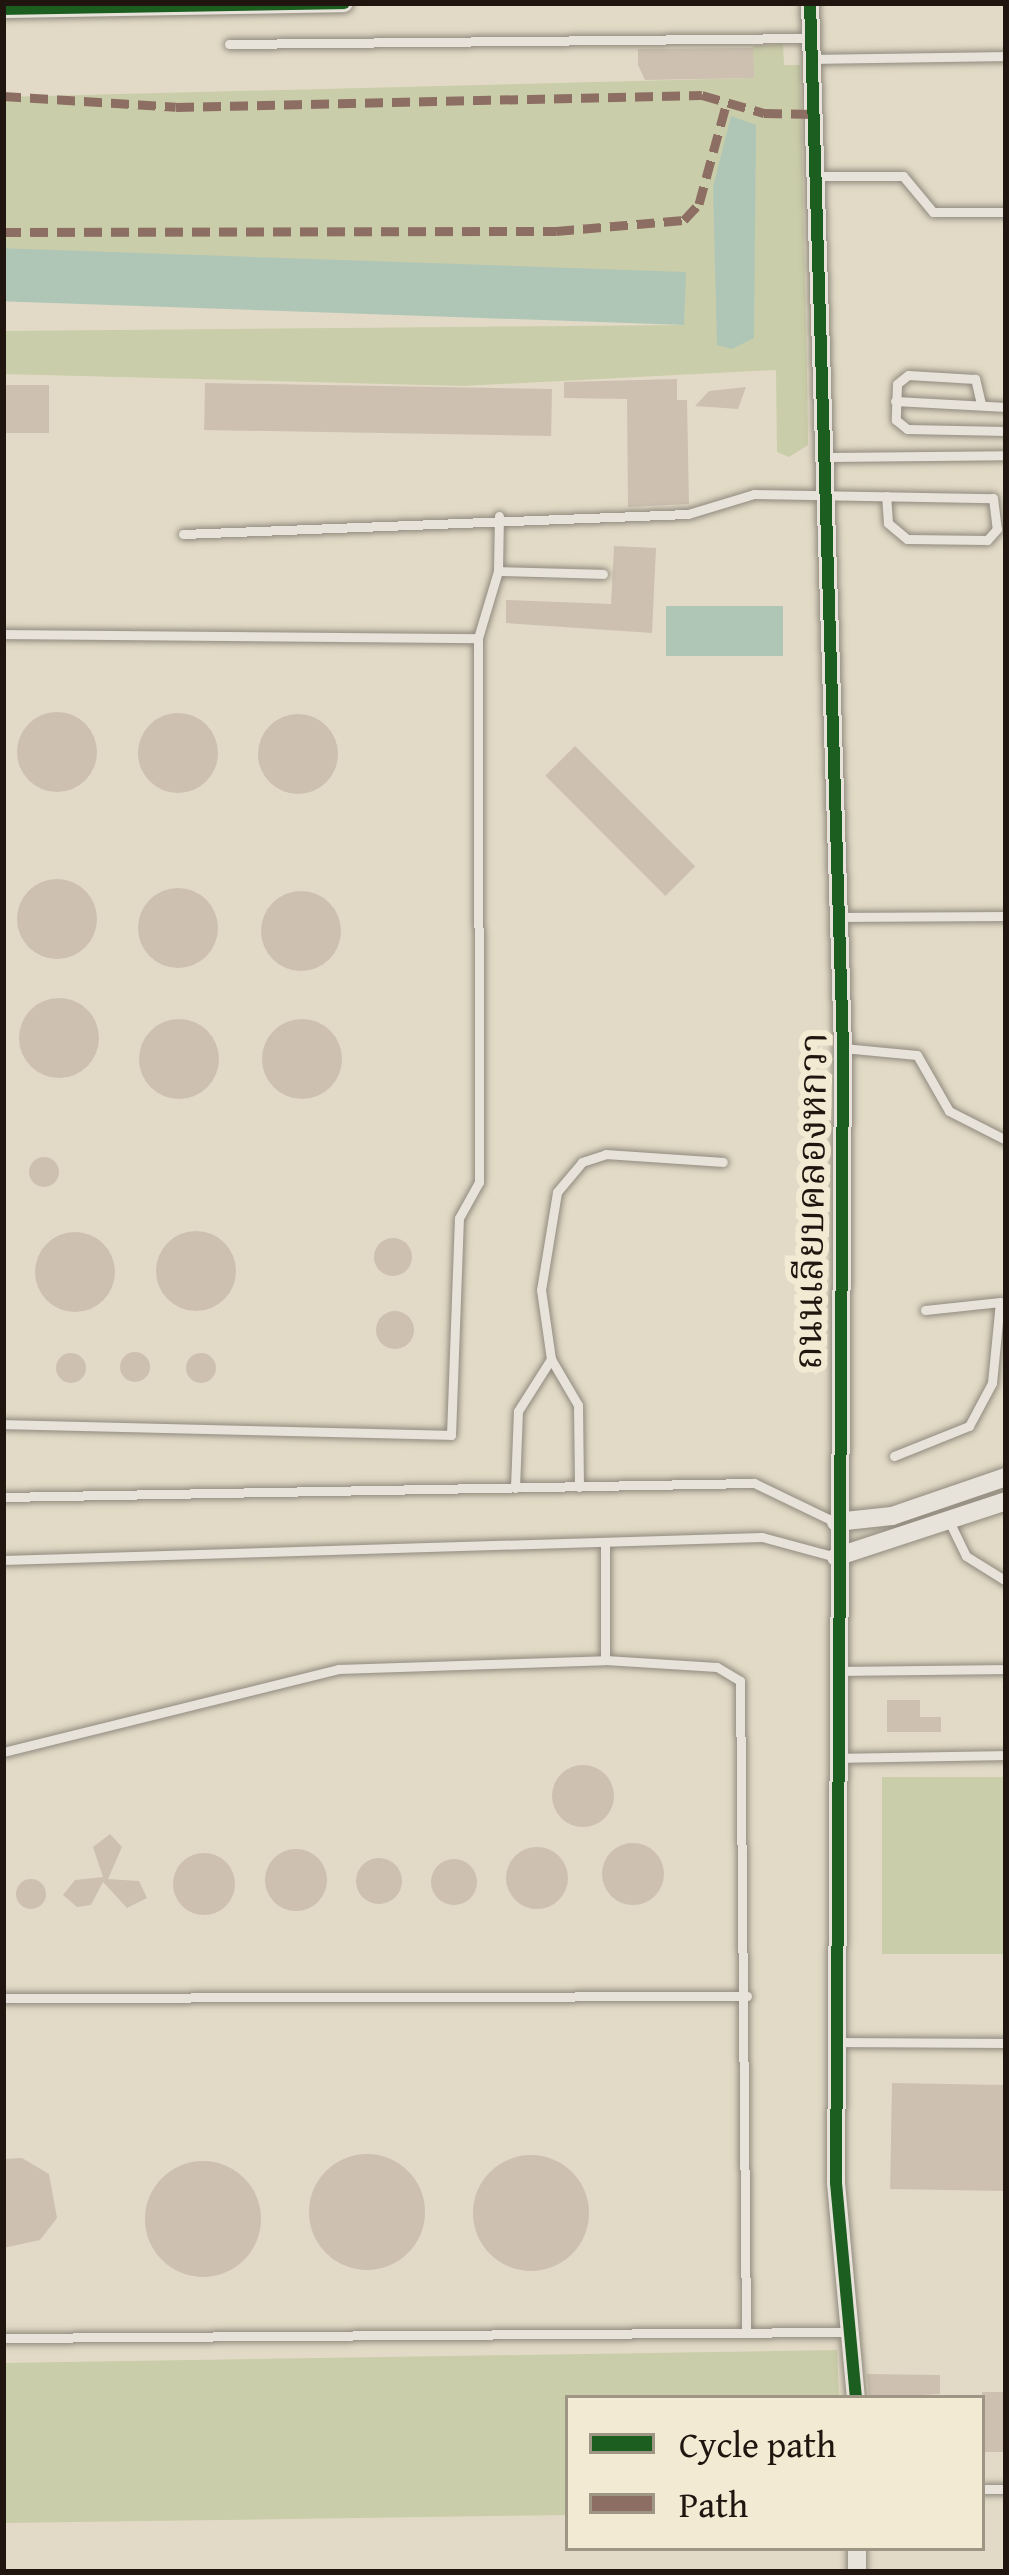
<!DOCTYPE html>
<html>
<head>
<meta charset="utf-8">
<style>
	body { margin:0 }
	#map { position:relative; width:1009px; height:2575px; overflow:hidden; background:#e2dac6; font-family:"Gentium Book Plus","Noto Serif Thai",serif }
	div>[style] { position:absolute }
	[style*='--x'] { left:calc(var(--x)*1px); top:calc(var(--y)*1px); width:calc(var(--w)*1px); rotate:calc(var(--a)*1deg) }
	.green>* { inset:0; background:#cacda9; transform-origin:0 0 }
	.water>* { inset:0; background:#afc6b7; transform-origin:0 0 }
	.building>* { inset:0; background:#cdc0b1; transform-origin:0 0 }
	.round { border-radius:50% }
	.roads { filter:drop-shadow(0 0 3px #908a7e) drop-shadow(0 0 3px #908a7e) }
	.lane>* { height:9px; margin:-4.5px; padding:0 4.5px; transform-origin:4.5px; border-radius:4.5px; background:#e8e3da }
	.street>* { height:18px; margin:-9px; padding:0 9px; transform-origin:9px; border-radius:9px; background:#e8e3da }
	.quiet>* { height:9px; margin-top:-4.5px; transform-origin:0; background:repeating-linear-gradient(90deg,#8d6e63 0 18px,transparent 0 27px) }
	.cycleway>* { height:12px; margin:-6px; padding:0 6px; transform-origin:6px; border-radius:6px; background:#1b5e20 }
	span { translate:-50% -50%; white-space:nowrap; text-align:center; line-height:1.15; -webkit-text-stroke:12px #f3ead3; paint-order:stroke }
	.street-label { font-size:39px; color:#211510 }
	.frame { position:absolute; inset:0; border:6px solid #211510; pointer-events:none }
	.legend { position:absolute; left:565px; top:2395px; width:420px; height:156px; box-sizing:border-box; background:#f3ead3; border:3px solid #9f9585; margin:0; padding:15px 21px; list-style:none; font-size:36px; color:#211510 }
	.legend li { display:flex; align-items:center; gap:24px; height:60px }
	.legend b { width:60px; border:3px solid #9f9585 }
</style>
</head>
<body>
<div id="map">
	<div class="green">
		<div style="clip-path:polygon(783px 44px,784px 65px,800px 65px,807px 368px,808px 445px,789px 457px,777px 452px,776px 370px,463px 386px,3px 374px,3px 331px,684px 325px,685px 272px,3px 283px,3px 97px,753px 78px,753px 46px)"></div>
		<div style="left:1006px;top:1777px;width:177px;height:124px;rotate:90deg"></div>
		<div style="clip-path:polygon(837px 2350px,839px 2398px,568px 2398px,568px 2515px,3px 2523px,3px 2363px)"></div>
	</div>
	<div class="water">
		<div style="clip-path:polygon(731px 116px,756px 125px,754px 338px,732px 349px,717px 345px,713px 187px)"></div>
		<div style="left:686px;top:272px;width:53px;height:683px;rotate:92deg"></div>
		<div style="left:666px;top:606px;width:117px;height:50px"></div>
	</div>
	<div class="building">
		<div style="clip-path:polygon(753px 48px,754px 78px,645px 80px,638px 65px,638px 49px)"></div>
		<div style="clip-path:polygon(677px 379px,677px 400px,687px 400px,689px 504px,628px 507px,627px 399px,564px 398px,564px 382px)"></div>
		<div style="left:205px;top:383px;width:347px;height:47px;rotate:1deg"></div>
		<div style="left:49px;top:385px;width:48px;height:46px;rotate:90deg"></div>
		<div style="clip-path:polygon(746px 387px,738px 409px,695px 406px,709px 391px)"></div>
		<div style="clip-path:polygon(614px 546px,656px 548px,652px 633px,506px 623px,506px 600px,611px 604px)"></div>
		<div class="round" style="left:17px;top:712px;width:80px;height:80px"></div>
		<div class="round" style="left:138px;top:713px;width:80px;height:80px"></div>
		<div class="round" style="left:258px;top:714px;width:80px;height:80px"></div>
		<div style="left:575px;top:746px;width:170px;height:42px;rotate:45deg"></div>
		<div class="round" style="left:17px;top:879px;width:80px;height:80px"></div>
		<div class="round" style="left:138px;top:888px;width:80px;height:80px"></div>
		<div class="round" style="left:261px;top:891px;width:80px;height:80px"></div>
		<div class="round" style="left:19px;top:998px;width:80px;height:80px"></div>
		<div class="round" style="left:139px;top:1019px;width:80px;height:80px"></div>
		<div class="round" style="left:262px;top:1019px;width:80px;height:80px"></div>
		<div class="round" style="left:29px;top:1157px;width:30px;height:30px"></div>
		<div class="round" style="left:156px;top:1231px;width:80px;height:80px"></div>
		<div class="round" style="left:35px;top:1232px;width:80px;height:80px"></div>
		<div class="round" style="left:374px;top:1238px;width:38px;height:38px"></div>
		<div class="round" style="left:376px;top:1311px;width:38px;height:38px"></div>
		<div class="round" style="left:120px;top:1352px;width:30px;height:30px"></div>
		<div class="round" style="left:186px;top:1353px;width:30px;height:30px"></div>
		<div class="round" style="left:56px;top:1353px;width:30px;height:30px"></div>
		<div style="clip-path:polygon(887px 1700px,920px 1700px,920px 1717px,941px 1717px,941px 1732px,887px 1732px)"></div>
		<div class="round" style="left:552px;top:1765px;width:62px;height:62px"></div>
		<div style="clip-path:polygon(110px 1834px,122px 1847px,108px 1879px,139px 1881px,147px 1898px,127px 1908px,103px 1882px,91px 1905px,77px 1907px,63px 1895px,75px 1880px,103px 1877px,93px 1847px)"></div>
		<div class="round" style="left:602px;top:1843px;width:62px;height:62px"></div>
		<div class="round" style="left:506px;top:1847px;width:62px;height:62px"></div>
		<div class="round" style="left:265px;top:1849px;width:62px;height:62px"></div>
		<div class="round" style="left:173px;top:1853px;width:62px;height:62px"></div>
		<div class="round" style="left:356px;top:1858px;width:46px;height:46px"></div>
		<div class="round" style="left:431px;top:1859px;width:46px;height:46px"></div>
		<div class="round" style="left:16px;top:1879px;width:30px;height:30px"></div>
		<div style="left:892px;top:2083px;width:114px;height:106px;rotate:1deg"></div>
		<div class="round" style="left:309px;top:2154px;width:116px;height:116px"></div>
		<div class="round" style="left:473px;top:2155px;width:116px;height:116px"></div>
		<div style="clip-path:polygon(22px 2158px,49px 2174px,57px 2218px,40px 2240px,3px 2248px,3px 2159px)"></div>
		<div class="round" style="left:145px;top:2161px;width:116px;height:116px"></div>
		<div style="clip-path:polygon(867px 2374px,940px 2375px,940px 2394px,869px 2398px)"></div>
		<div style="left:982px;top:2392px;width:24px;height:60px"></div>
	</div>
	<div class="roads">
		<div class="lane">
			<div style="--x:229;--y:44;--w:582;--a:-0.59"></div>
			<div style="--x:812;--y:59;--w:194;--a:-0.9"></div>
			<div style="--x:817;--y:176;--w:86;--a:0"></div>
			<div style="--x:903;--y:176;--w:47;--a:50.2"></div>
			<div style="--x:933;--y:212;--w:73;--a:0"></div>
			<div style="--x:895;--y:401;--w:111;--a:3.1"></div>
			<div style="--x:981;--y:404;--w:26;--a:-103"></div>
			<div style="--x:975;--y:379;--w:67;--a:-176.6"></div>
			<div style="--x:908;--y:375;--w:14;--a:141"></div>
			<div style="--x:897;--y:384;--w:36;--a:92"></div>
			<div style="--x:896;--y:420;--w:14;--a:39"></div>
			<div style="--x:907;--y:429;--w:99;--a:1.2"></div>
			<div style="--x:829;--y:457;--w:177;--a:-0.6"></div>
			<div style="--x:183;--y:534;--w:505;--a:-2.27"></div>
			<div style="--x:688;--y:514;--w:69;--a:-16.9"></div>
			<div style="--x:754;--y:494;--w:239;--a:1"></div>
			<div style="--x:993;--y:498;--w:31;--a:83"></div>
			<div style="--x:997;--y:529;--w:15;--a:132"></div>
			<div style="--x:987;--y:540;--w:80;--a:-179.3"></div>
			<div style="--x:907;--y:539;--w:25;--a:-140"></div>
			<div style="--x:888;--y:523;--w:27;--a:-94"></div>
			<div style="--x:498;--y:571;--w:105;--a:1.6"></div>
			<div style="--x:3;--y:634;--w:475;--a:0.5"></div>
			<div style="--x:839;--y:917;--w:167;--a:-0.3"></div>
			<div style="--x:843;--y:1048;--w:74;--a:5.4"></div>
			<div style="--x:917;--y:1055;--w:64;--a:60.3"></div>
			<div style="--x:949;--y:1111;--w:64;--a:27"></div>
			<div style="--x:925;--y:1310;--w:76;--a:-6"></div>
			<div style="--x:3;--y:1424;--w:448;--a:1.4"></div>
			<div style="--x:451;--y:1435;--w:217;--a:-87.9"></div>
			<div style="--x:459;--y:1218;--w:41;--a:-60.9"></div>
			<div style="--x:479;--y:1182;--w:544;--a:-90.11"></div>
			<div style="--x:478;--y:638;--w:70;--a:-73.4"></div>
			<div style="--x:498;--y:571;--w:55;--a:-89"></div>
			<div style="--x:894;--y:1456;--w:81;--a:-21.8"></div>
			<div style="--x:969;--y:1426;--w:49;--a:-61.9"></div>
			<div style="--x:992;--y:1383;--w:81;--a:-84.4"></div>
			<div style="--x:579;--y:1487;--w:82;--a:-90.7"></div>
			<div style="--x:578;--y:1405;--w:53;--a:-120.4"></div>
			<div style="--x:551;--y:1359;--w:70;--a:-98.2"></div>
			<div style="--x:541;--y:1290;--w:99;--a:-80.7"></div>
			<div style="--x:557;--y:1192;--w:39;--a:-50"></div>
			<div style="--x:582;--y:1162;--w:25;--a:-18"></div>
			<div style="--x:606;--y:1154;--w:117;--a:3.9"></div>
			<div style="--x:515;--y:1488;--w:77;--a:-87.8"></div>
			<div style="--x:518;--y:1411;--w:62;--a:-57.6"></div>
			<div style="--x:3;--y:1497;--w:751;--a:-1.07"></div>
			<div style="--x:754;--y:1483;--w:90;--a:25.7"></div>
			<div style="--x:947;--y:1517;--w:43;--a:64"></div>
			<div style="--x:966;--y:1556;--w:47;--a:32"></div>
			<div style="--x:3;--y:1560;--w:759;--a:-1.74"></div>
			<div style="--x:762;--y:1537;--w:77;--a:15.1"></div>
			<div style="--x:605;--y:1660;--w:115;--a:-90"></div>
			<div style="--x:841;--y:1671;--w:165;--a:-0.7"></div>
			<div style="--x:3;--y:1752;--w:345;--a:-13.9"></div>
			<div style="--x:338;--y:1669;--w:267;--a:-1.9"></div>
			<div style="--x:605;--y:1660;--w:112;--a:3.6"></div>
			<div style="--x:717;--y:1667;--w:27;--a:31"></div>
			<div style="--x:740;--y:1681;--w:649;--a:89.47"></div>
			<div style="--x:836;--y:1758;--w:170;--a:-1"></div>
			<div style="--x:3;--y:1998;--w:744;--a:-0.15"></div>
			<div style="--x:838;--y:2042;--w:168;--a:0.3"></div>
			<div style="--x:3;--y:2338;--w:847;--a:-0.41"></div>
			<div style="--x:982;--y:2489;--w:24;--a:0"></div>
		</div>
		<div class="street">
			<div style="--x:810;--y:3;--w:1046;--a:88.19"></div>
			<div style="--x:843;--y:1048;--w:1135;--a:90.35"></div>
			<div style="--x:836;--y:2183;--w:216;--a:84.7"></div>
			<div style="--x:3;--y:9;--w:341;--a:-1"></div>
			<div style="--x:836;--y:1522;--w:56;--a:-6.1"></div>
			<div style="--x:892;--y:1516;--w:120;--a:-18.9"></div>
			<div style="--x:836;--y:1557;--w:179;--a:-18.2"></div>
			<div style="--x:857;--y:2548;--w:24;--a:90"></div>
		</div>
	</div>
	<div class="quiet">
		<div style="--x:3;--y:96;--w:173;--a:3.6"></div>
		<div style="--x:176;--y:107;--w:526;--a:-1.31"></div>
		<div style="--x:702;--y:95;--w:65;--a:16.2"></div>
		<div style="--x:764;--y:113;--w:51;--a:1.1"></div>
		<div style="--x:3;--y:232;--w:553;--a:-0.1"></div>
		<div style="--x:556;--y:231;--w:128;--a:-4.9"></div>
		<div style="--x:684;--y:220;--w:22;--a:-47"></div>
		<div style="--x:699;--y:204;--w:103;--a:-74.7"></div>
	</div>
	<div class="cycleway">
		<div style="--x:810;--y:3;--w:1046;--a:88.19"></div>
		<div style="--x:843;--y:1048;--w:1135;--a:90.35"></div>
		<div style="--x:836;--y:2183;--w:216;--a:84.7"></div>
		<div style="--x:3;--y:9;--w:341;--a:-1"></div>
	</div>
	<div class="street-label">
		<span style="left:810px;top:1201px;rotate:-89deg">ถนนเลียบคลองหกวา</span>
	</div>
	<div class="frame"></div>
	<ul class="legend">
	<li><b style="height:15px;background:#1b5e20"></b>Cycle path</li>
	<li><b style="height:15px;background:#8d6e63"></b>Path</li>
	</ul>
</div>
</body>
</html>
